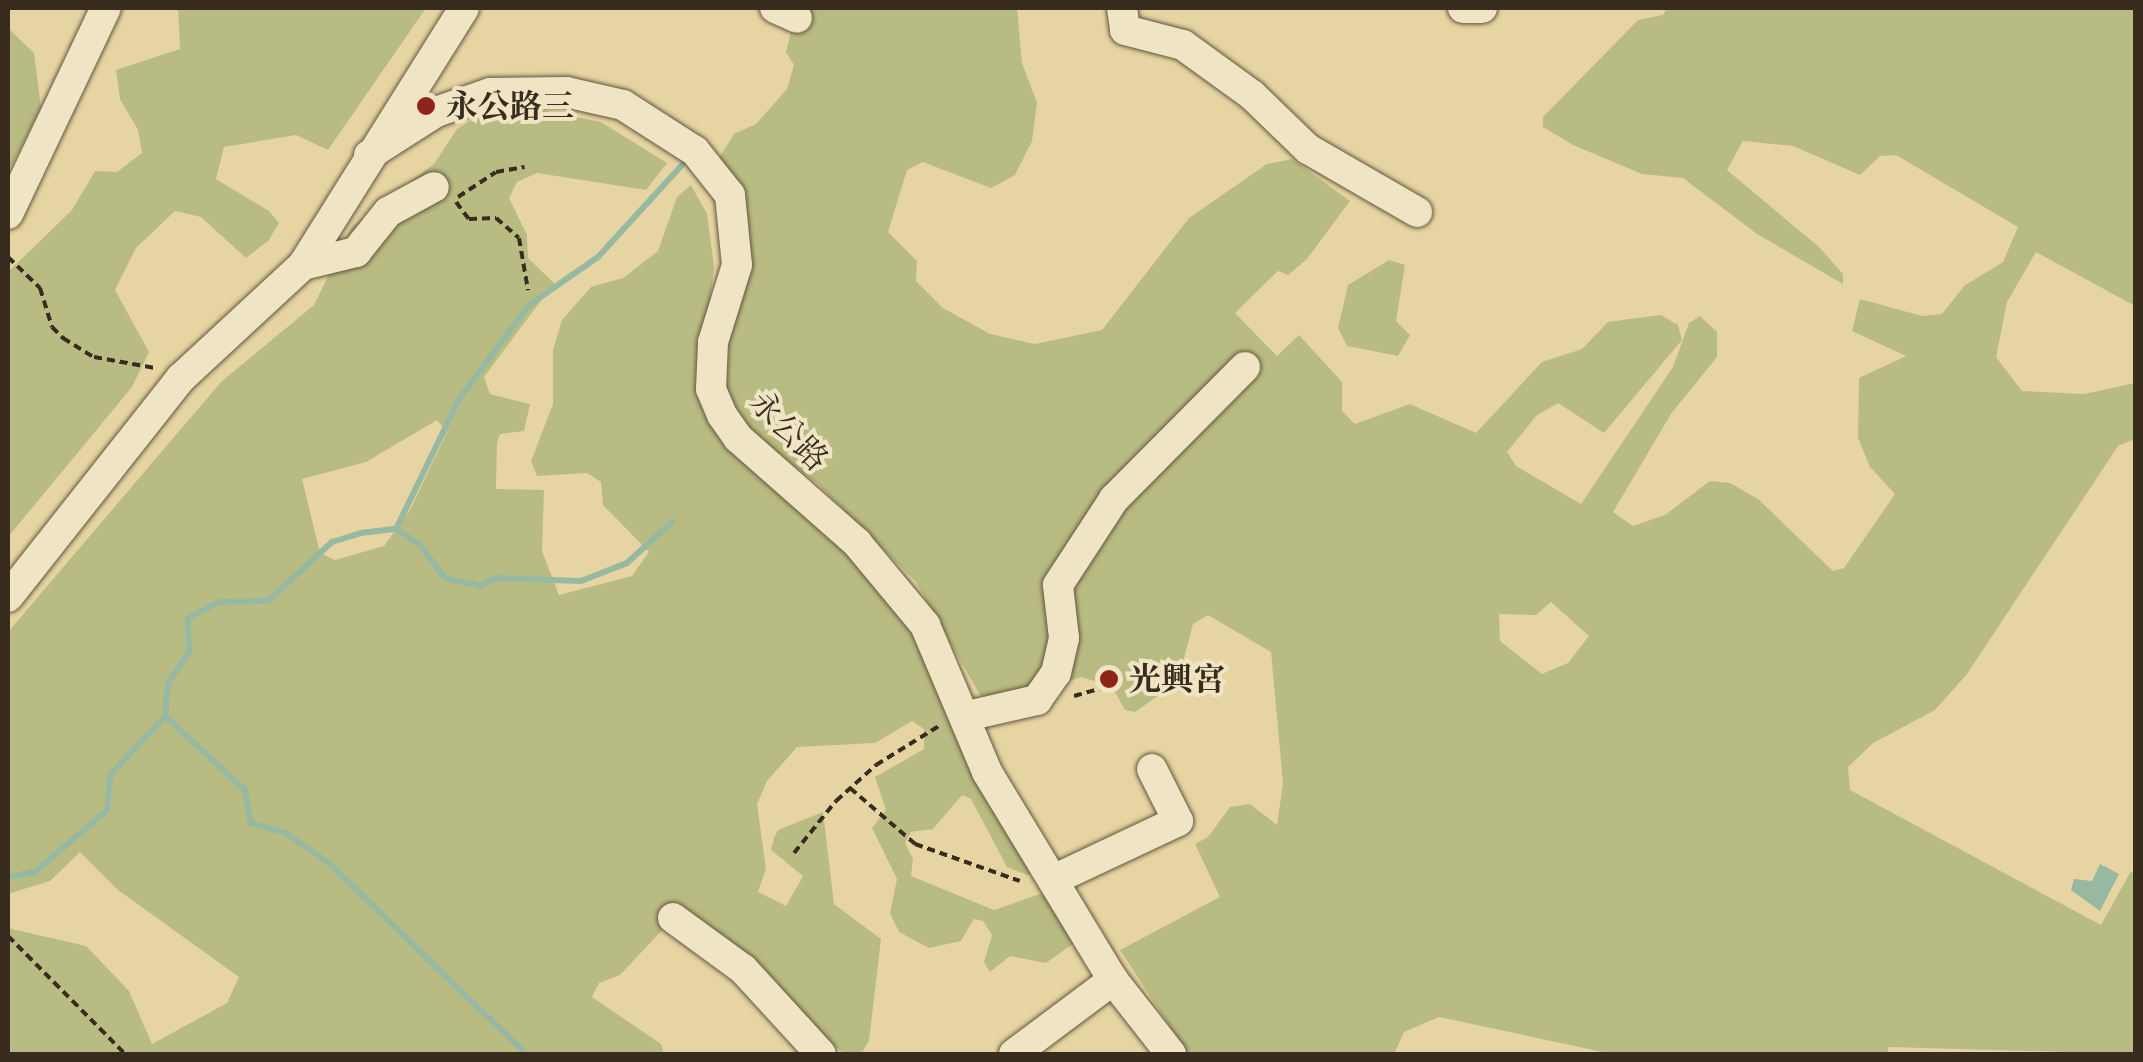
<!DOCTYPE html>
<html>
<head>
<meta charset="utf-8">
<style>
	body { margin:0 }
	#map { position:relative; width:2143px; height:1062px; overflow:hidden; background:#e6d5a2; font-family:"Libre Caslon Text","Noto Serif TC",serif }
	div>[style] { position:absolute }
	[style*='--x'] { left:calc(var(--x)*1px); top:calc(var(--y)*1px); width:calc(var(--w)*1px); rotate:calc(var(--a)*1deg) }
	.green>* { inset:0; background:#b9bc82 }
	.water>* { inset:0; background:#97b9a1 }
	.stream>* { height:6px; margin:-3px; padding:0 3px; transform-origin:3px; border-radius:3px; background:#97b9a1 }
	.path>* { height:4px; margin-top:-2px; transform-origin:0; background:repeating-linear-gradient(90deg,#372c1e 0 8px,transparent 0 13px) }
	.roads { filter:drop-shadow(0 0 2px #63563f) drop-shadow(0 0 2px #63563f) }
	.minor>* { height:30px; margin:-15px; padding:0 15px; transform-origin:15px; border-radius:15px; background:#efe4c3 }
	.dots>* { width:28px; height:28px; translate:-50% -50%; box-sizing:border-box; border:5px solid #efe4c3; border-radius:50% }
	span { translate:-50% -50%; white-space:nowrap; text-align:center; line-height:1.15; -webkit-text-stroke:8px #efe4c3; paint-order:stroke }
	.poi-label { font-size:32px; color:#372c1e; font-weight:700 }
	.left { translate:0 -50%; text-align:left }
	.street-label { font-size:32px; color:#372c1e }
	.frame { position:absolute; inset:0; border:10px solid #372c1e; pointer-events:none }
</style>
</head>
<body>
<div id="map">
	<div class="green">
		<div style="clip-path:polygon(178px 8px,426px 8px,328px 150px,296px 135px,224px 147px,216px 179px,269px 211px,279px 223px,269px 240px,246px 258px,201px 217px,175px 211px,136px 248px,115px 290px,149px 352px,132px 387px,8px 537px,8px 272px,72px 210px,95px 171px,117px 172px,142px 153px,138px 130px,120px 99px,116px 70px,180px 49px)"></div>
		<div style="clip-path:polygon(evenodd,797px 8px,1017px 8px,1022px 63px,1037px 103px,1032px 141px,1015px 175px,991px 188px,923px 162px,907px 170px,888px 232px,917px 261px,916px 281px,943px 308px,990px 334px,1035px 344px,1102px 330px,1189px 218px,1267px 164px,1292px 159px,1350px 201px,1307px 259px,1288px 275px,1278px 271px,1235px 313px,1277px 356px,1299px 335px,1342px 382px,1342px 411px,1355px 424px,1410px 404px,1476px 433px,1542px 362px,1582px 349px,1608px 322px,1661px 315px,1678px 325px,1682px 340px,1604px 433px,1558px 403px,1536px 416px,1507px 452px,1516px 466px,1581px 504px,1673px 367px,1689px 323px,1700px 316px,1717px 332px,1717px 357px,1671px 414px,1613px 512px,1633px 526px,1665px 515px,1710px 481px,1730px 483px,1758px 499px,1833px 571px,1844px 568px,1895px 494px,1870px 467px,1858px 438px,1859px 378px,1906px 356px,1852px 331px,1860px 299px,1922px 316px,1942px 314px,1964px 286px,2003px 262px,2018px 227px,1896px 155px,1880px 156px,1860px 175px,1793px 146px,1743px 141px,1727px 170px,1819px 247px,1843px 274px,1843px 284px,1757px 234px,1683px 178px,1642px 174px,1573px 145px,1543px 127px,1543px 117px,1638px 20px,1663px 15px,1667px 8px,2135px 8px,2135px 306px,2036px 252px,2007px 302px,1996px 357px,2022px 391px,2084px 394px,2135px 383px,2135px 439px,2118px 446px,1967px 674px,1935px 710px,1873px 743px,1848px 767px,1850px 790px,2101px 925px,2131px 871px,2135px 875px,2135px 1054px,1888px 1047px,1888px 1054px,1612px 1054px,1439px 1017px,1404px 1032px,1394px 1054px,1188px 1054px,1120px 950px,1220px 897px,1195px 844px,1208px 837px,1230px 807px,1250px 804px,1277px 825px,1283px 783px,1271px 652px,1208px 615px,1193px 624px,1180px 673px,1168px 689px,1135px 712px,1125px 710px,1112px 687px,1082px 677px,997px 702px,980px 695px,916px 582px,819px 485px,746px 430px,725px 391px,721px 345px,742px 267px,719px 158px,734px 134px,756px 124px,787px 89px,794px 65px,786px 52px,797px 8px,1551px 602px,1589px 636px,1568px 663px,1542px 674px,1500px 641px,1499px 614px,1536px 615px,1551px 602px)"></div>
		<div style="clip-path:polygon(8px 28px,34px 53px,41px 108px,8px 172px)"></div>
		<div style="clip-path:polygon(evenodd,541px 110px,601px 122px,667px 163px,646px 190px,537px 173px,517px 182px,509px 198px,527px 235px,528px 258px,554px 283px,484px 377px,490px 394px,530px 404px,524px 431px,500px 434px,497px 443px,496px 489px,544px 490px,542px 551px,559px 595px,632px 576px,649px 552px,603px 505px,601px 482px,587px 473px,537px 476px,531px 461px,553px 404px,553px 350px,562px 320px,591px 287px,623px 278px,658px 251px,677px 197px,691px 185px,707px 214px,714px 266px,701px 389px,914px 630px,976px 783px,1036px 872px,1027px 875px,1007px 867px,971px 799px,962px 795px,933px 829px,911px 832px,905px 843px,913px 859px,911px 876px,994px 910px,1043px 893px,1074px 943px,1046px 963px,1010px 956px,990px 972px,984px 962px,992px 935px,983px 921px,974px 919px,961px 941px,929px 948px,899px 932px,890px 913px,897px 879px,872px 828px,886px 810px,875px 777px,924px 749px,924px 729px,912px 721px,875px 743px,797px 747px,767px 781px,757px 804px,766px 869px,758px 892px,786px 906px,803px 876px,771px 850px,774px 838px,778px 830px,823px 812px,834px 904px,881px 939px,869px 1041px,861px 1054px,845px 1054px,667px 925px,620px 975px,599px 983px,592px 997px,661px 1044px,664px 1054px,8px 1054px,8px 928px,86px 946px,129px 991px,152px 1044px,227px 1003px,239px 977px,118px 890px,80px 852px,50px 881px,8px 894px,8px 632px,221px 382px,314px 305px,352px 227px,434px 164px,457px 129px,477px 117px,541px 110px,437px 420px,447px 432px,410px 510px,384px 546px,335px 560px,320px 553px,302px 479px,366px 462px,437px 420px)"></div>
		<div style="clip-path:polygon(1389px 260px,1405px 265px,1396px 321px,1410px 335px,1398px 356px,1347px 346px,1338px 328px,1348px 285px)"></div>
	</div>
	<div class="water">
		<div style="clip-path:polygon(2100px 864px,2119px 874px,2100px 911px,2071px 890px,2074px 879px,2092px 881px)"></div>
	</div>
	<div class="stream">
		<div style="--x:396;--y:529;--w:144;--a:-64.1"></div>
		<div style="--x:459;--y:399;--w:117;--a:-53.3"></div>
		<div style="--x:529;--y:305;--w:84;--a:-34.8"></div>
		<div style="--x:598;--y:257;--w:125;--a:-47.6"></div>
		<div style="--x:165;--y:716;--w:109;--a:42.8"></div>
		<div style="--x:245;--y:790;--w:34;--a:80"></div>
		<div style="--x:251;--y:823;--w:35;--a:16"></div>
		<div style="--x:285;--y:833;--w:53;--a:34.3"></div>
		<div style="--x:329;--y:863;--w:274;--a:44.1"></div>
		<div style="--x:8;--y:877;--w:27;--a:-10"></div>
		<div style="--x:35;--y:872;--w:95;--a:-40.7"></div>
		<div style="--x:107;--y:810;--w:35;--a:-85"></div>
		<div style="--x:110;--y:775;--w:81;--a:-47"></div>
		<div style="--x:165;--y:716;--w:33;--a:-85"></div>
		<div style="--x:168;--y:683;--w:37;--a:-56"></div>
		<div style="--x:189;--y:652;--w:34;--a:-92"></div>
		<div style="--x:188;--y:618;--w:35;--a:-27"></div>
		<div style="--x:219;--y:602;--w:49;--a:-1.2"></div>
		<div style="--x:268;--y:601;--w:87;--a:-42.7"></div>
		<div style="--x:332;--y:542;--w:30;--a:-17"></div>
		<div style="--x:361;--y:533;--w:35;--a:-7"></div>
		<div style="--x:396;--y:529;--w:27;--a:33"></div>
		<div style="--x:419;--y:544;--w:43;--a:52.6"></div>
		<div style="--x:445;--y:578;--w:35;--a:13"></div>
		<div style="--x:479;--y:586;--w:19;--a:-25"></div>
		<div style="--x:496;--y:578;--w:85;--a:2"></div>
		<div style="--x:581;--y:581;--w:49;--a:-21.4"></div>
		<div style="--x:627;--y:563;--w:61;--a:-42.3"></div>
	</div>
	<div class="path">
		<div style="--x:458;--y:197;--w:45;--a:-33.3"></div>
		<div style="--x:496;--y:172;--w:29;--a:-10"></div>
		<div style="--x:456;--y:202;--w:21;--a:53"></div>
		<div style="--x:469;--y:219;--w:27;--a:-2"></div>
		<div style="--x:496;--y:218;--w:30;--a:41"></div>
		<div style="--x:519;--y:238;--w:53;--a:80.2"></div>
		<div style="--x:8;--y:257;--w:45;--a:44.1"></div>
		<div style="--x:40;--y:288;--w:41;--a:72.9"></div>
		<div style="--x:52;--y:327;--w:16;--a:45"></div>
		<div style="--x:63;--y:338;--w:36;--a:32"></div>
		<div style="--x:94;--y:357;--w:62;--a:10.2"></div>
		<div style="--x:1074;--y:696;--w:26;--a:-16"></div>
		<div style="--x:850;--y:788;--w:86;--a:40.7"></div>
		<div style="--x:915;--y:844;--w:111;--a:19.4"></div>
		<div style="--x:794;--y:853;--w:67;--a:-51.1"></div>
		<div style="--x:836;--y:801;--w:54;--a:-42"></div>
		<div style="--x:876;--y:765;--w:74;--a:-31.8"></div>
		<div style="--x:8;--y:936;--w:166;--a:45.2"></div>
	</div>
	<div class="roads">
		<div class="minor">
			<div style="--x:775;--y:8;--w:24;--a:24"></div>
			<div style="--x:1122;--y:8;--w:22;--a:82"></div>
			<div style="--x:1125;--y:30;--w:60;--a:14.5"></div>
			<div style="--x:1183;--y:45;--w:85;--a:35.9"></div>
			<div style="--x:1252;--y:95;--w:78;--a:44"></div>
			<div style="--x:1308;--y:149;--w:126;--a:30"></div>
			<div style="--x:1463;--y:8;--w:19;--a:0"></div>
			<div style="--x:369;--y:155;--w:80;--a:-32.7"></div>
			<div style="--x:436;--y:112;--w:57;--a:-19.4"></div>
			<div style="--x:490;--y:93;--w:76;--a:-0.8"></div>
			<div style="--x:566;--y:92;--w:58;--a:12.8"></div>
			<div style="--x:623;--y:105;--w:85;--a:32.6"></div>
			<div style="--x:695;--y:151;--w:56;--a:51.5"></div>
			<div style="--x:730;--y:195;--w:70;--a:84.3"></div>
			<div style="--x:737;--y:265;--w:81;--a:107.3"></div>
			<div style="--x:713;--y:342;--w:47;--a:92.4"></div>
			<div style="--x:711;--y:389;--w:28;--a:67"></div>
			<div style="--x:722;--y:415;--w:28;--a:55"></div>
			<div style="--x:738;--y:438;--w:159;--a:41.4"></div>
			<div style="--x:857;--y:543;--w:107;--a:50.3"></div>
			<div style="--x:925;--y:625;--w:160;--a:67.1"></div>
			<div style="--x:987;--y:772;--w:243;--a:58.8"></div>
			<div style="--x:1113;--y:980;--w:94;--a:51.9"></div>
			<div style="--x:8;--y:214;--w:228;--a:-64.6"></div>
			<div style="--x:303;--y:265;--w:55;--a:-13.8"></div>
			<div style="--x:356;--y:252;--w:51;--a:-51.3"></div>
			<div style="--x:388;--y:212;--w:52;--a:-28.5"></div>
			<div style="--x:8;--y:597;--w:279;--a:-51.7"></div>
			<div style="--x:181;--y:378;--w:166;--a:-42.8"></div>
			<div style="--x:303;--y:265;--w:303;--a:-57.9"></div>
			<div style="--x:967;--y:716;--w:72;--a:-12.9"></div>
			<div style="--x:1037;--y:700;--w:33;--a:-55"></div>
			<div style="--x:1056;--y:673;--w:36;--a:-77"></div>
			<div style="--x:1064;--y:638;--w:53;--a:-96.5"></div>
			<div style="--x:1058;--y:585;--w:103;--a:-56.9"></div>
			<div style="--x:1114;--y:499;--w:186;--a:-45.2"></div>
			<div style="--x:1055;--y:879;--w:136;--a:-25.2"></div>
			<div style="--x:1178;--y:821;--w:58;--a:-116.6"></div>
			<div style="--x:673;--y:918;--w:87;--a:36.1"></div>
			<div style="--x:743;--y:969;--w:115;--a:47.5"></div>
			<div style="--x:1014;--y:1054;--w:124;--a:-36.8"></div>
		</div>
	</div>
	<div class="dots">
		<div style="left:426px;top:106px;background:#8f2418"></div>
		<div style="left:1109px;top:679px;background:#8f2418"></div>
	</div>
	<div class="poi-label">
		<span class="left" style="left:446px;top:106px">永公路三</span>
		<span class="left" style="left:1129px;top:679px">光興宮</span>
	</div>
	<div class="street-label">
		<span style="left:789px;top:431px;rotate:46deg">永公路</span>
	</div>
	<div class="frame"></div>
</div>
</body>
</html>
